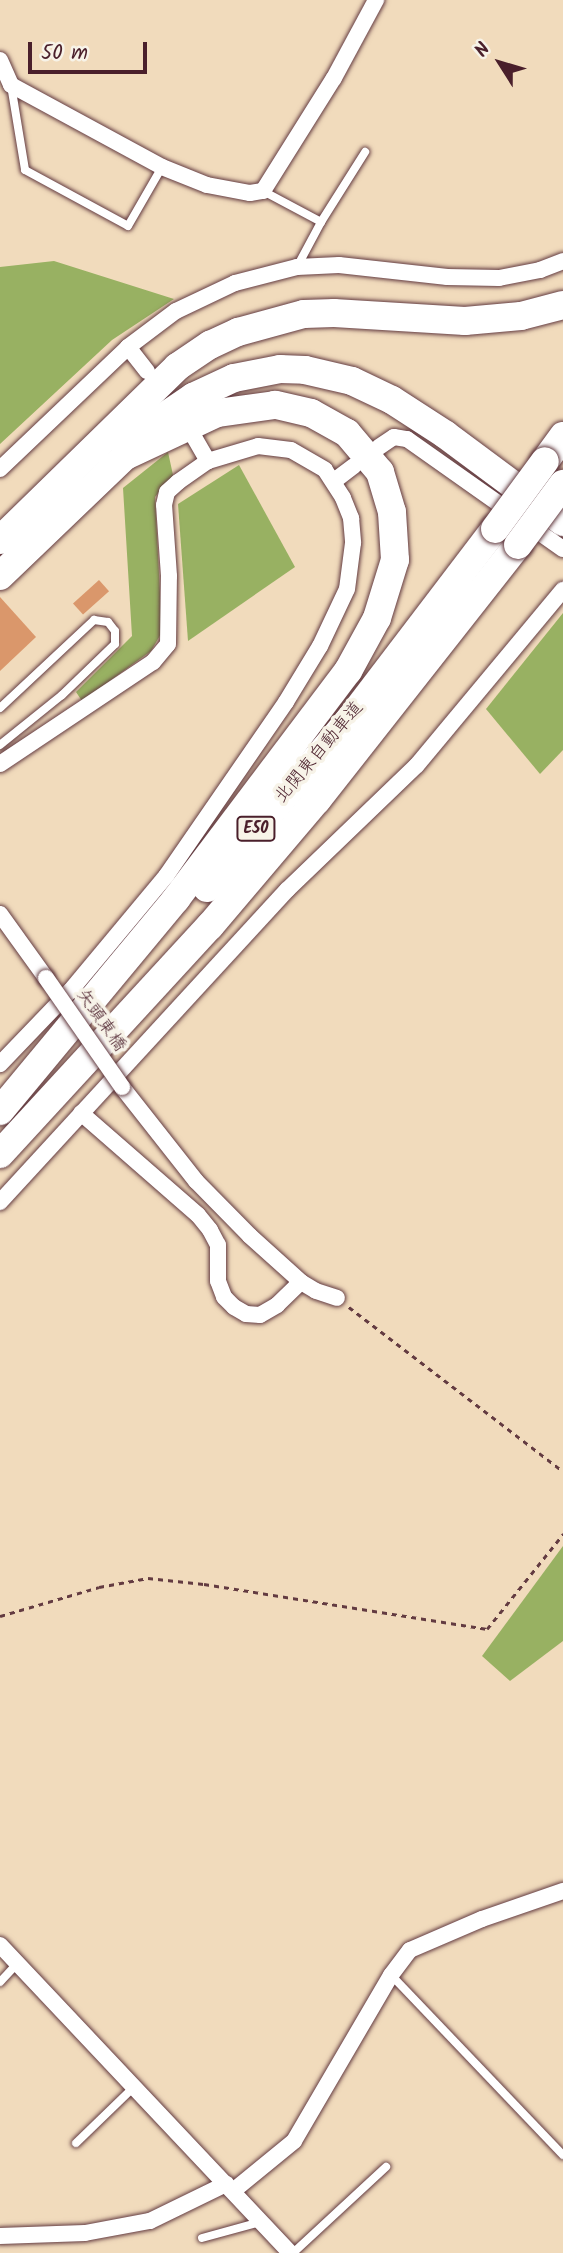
<!DOCTYPE html>
<html>
<head>
<meta charset="utf-8">
<style>
	body { margin:0 }
	#map { position:relative; width:563px; height:2253px; overflow:hidden; background:#f1dbbc; font-family:Kalam,"Klee One",sans-serif }
	div>[style] { position:absolute }
	[style*='--x'] { left:calc(var(--x)*1px); top:calc(var(--y)*1px); width:calc(var(--w)*1px); rotate:calc(var(--a)*1deg) }
	.forest>* { inset:0; background:#98b162 }
	.building>* { inset:0; background:#da976b; transform-origin:0 0 }
	.path>* { height:2.5px; margin-top:-1.25px; transform-origin:0; background:repeating-linear-gradient(90deg,#633b41 0 5px,transparent 0 10px) }
	.roads { filter:drop-shadow(0 0 2px #633b41) drop-shadow(0 0 2px #633b41) }
	.lane>* { height:8px; margin:-4px; padding:0 4px; transform-origin:4px; border-radius:4px; background:#fff }
	.street>* { height:16px; margin:-8px; padding:0 8px; transform-origin:8px; border-radius:8px; background:#fff }
	.highway>* { height:28px; margin:-14px; padding:0 14px; transform-origin:14px; border-radius:14px; background:#fff }
	.bridges { filter:drop-shadow(0 0 2px #633b41) drop-shadow(0 0 2px #633b41) }
	.street-bridge>* { height:16px; margin:-8px; padding:0 8px; transform-origin:8px; border-radius:8px; background:#fff }
	.highway-bridge>* { height:28px; margin:-14px; padding:0 14px; transform-origin:14px; border-radius:14px; background:#fff }
	span { translate:-50% -50%; white-space:nowrap; text-align:center; line-height:1.15; -webkit-text-stroke:7px #f7f3e8; paint-order:stroke }
	.shield-label span { padding:2px 5px; background:#f7f3e8; border:2px solid; border-radius:5px; -webkit-text-stroke-width:0 }
	.shield-label { font-size:16px; color:#4a1f2b; font-weight:700 }
	.street-label { font-size:18px; color:#4a1f2b }
	.north { position:absolute; left:465px; top:28px; width:70px; height:70px; -webkit-text-stroke:5px #f7f3e8; paint-order:stroke; rotate:307deg; font-size:19px; font-weight:700; line-height:28px; text-align:center; color:#4a1f2b }
	.north::after { content:''; display:block; margin:auto; width:24px; height:32px; background:#4a1f2b; clip-path:polygon(50% 0,100% 100%,50% 72%,0 100%) }
	.scale { position:absolute; left:28px; top:42px; width:119px; height:32px; box-sizing:border-box; border:4px solid #4a1f2b; border-top:0; padding-left:9px; font-size:21px; line-height:24px; white-space:nowrap; color:#4a1f2b; -webkit-text-stroke:5px #f7f3e8; paint-order:stroke }
</style>
</head>
<body>
<div id="map">
	<div class="forest">
		<div style="clip-path:polygon(54px 261px,174px 299px,112px 340px,0 444px,0 267px)"></div>
		<div style="clip-path:polygon(168px 452px,173px 475px,155px 497px,162px 632px,151px 651px,82px 701px,76px 692px,132px 636px,123px 488px)"></div>
		<div style="clip-path:polygon(239px 465px,295px 567px,188px 641px,178px 504px)"></div>
		<div style="clip-path:polygon(563px 613px,563px 750px,540px 774px,486px 709px)"></div>
		<div style="clip-path:polygon(563px 1546px,563px 1641px,510px 1681px,482px 1656px)"></div>
	</div>
	<div class="building">
		<div style="left:99px;top:580px;width:15px;height:35px;rotate:48deg"></div>
		<div style="clip-path:polygon(0 597px,36px 637px,0 671px)"></div>
	</div>
	<div class="path">
		<div style="--x:349;--y:1307;--w:270;--a:37.5"></div>
		<div style="--x:0;--y:1616;--w:103;--a:-16.3"></div>
		<div style="--x:99;--y:1587;--w:50;--a:-10.4"></div>
		<div style="--x:148;--y:1578;--w:56;--a:6.1"></div>
		<div style="--x:204;--y:1584;--w:287;--a:9"></div>
		<div style="--x:487;--y:1629;--w:122;--a:-51.3"></div>
	</div>
	<div class="roads">
		<div class="lane">
			<div style="--x:11;--y:85;--w:86;--a:80.6"></div>
			<div style="--x:25;--y:170;--w:117;--a:28.5"></div>
			<div style="--x:128;--y:226;--w:68;--a:-60"></div>
			<div style="--x:263;--y:191;--w:66;--a:28.1"></div>
			<div style="--x:297;--y:267;--w:51;--a:-61.9"></div>
			<div style="--x:321;--y:222;--w:83;--a:-57.8"></div>
			<div style="--x:0;--y:708;--w:129;--a:-43.1"></div>
			<div style="--x:94;--y:620;--w:14;--a:8"></div>
			<div style="--x:108;--y:622;--w:11;--a:52"></div>
			<div style="--x:115;--y:631;--w:13;--a:90"></div>
			<div style="--x:115;--y:644;--w:74;--a:136.1"></div>
			<div style="--x:62;--y:695;--w:80;--a:141.1"></div>
			<div style="--x:391;--y:1975;--w:249;--a:46.3"></div>
			<div style="--x:0;--y:1982;--w:25;--a:-47"></div>
			<div style="--x:76;--y:2143;--w:81;--a:-44"></div>
			<div style="--x:202;--y:2238;--w:60;--a:-15.4"></div>
			<div style="--x:293;--y:2253;--w:127;--a:-42.8"></div>
		</div>
		<div class="street">
			<div style="--x:0;--y:60;--w:27;--a:66"></div>
			<div style="--x:11;--y:85;--w:172;--a:28.5"></div>
			<div style="--x:162;--y:167;--w:48;--a:21.8"></div>
			<div style="--x:207;--y:185;--w:44;--a:10.5"></div>
			<div style="--x:250;--y:193;--w:13;--a:-9"></div>
			<div style="--x:263;--y:191;--w:133;--a:-57.9"></div>
			<div style="--x:334;--y:78;--w:89;--a:-61.7"></div>
			<div style="--x:128;--y:347;--w:31;--a:52"></div>
			<div style="--x:194;--y:437;--w:28;--a:60"></div>
			<div style="--x:379;--y:447;--w:18;--a:-34"></div>
			<div style="--x:394;--y:437;--w:13;--a:9"></div>
			<div style="--x:407;--y:439;--w:191;--a:35.2"></div>
			<div style="--x:0;--y:469;--w:177;--a:-43.6"></div>
			<div style="--x:128;--y:347;--w:60;--a:-36.9"></div>
			<div style="--x:176;--y:311;--w:65;--a:-25.4"></div>
			<div style="--x:235;--y:283;--w:64;--a:-14.5"></div>
			<div style="--x:297;--y:267;--w:42;--a:-2.7"></div>
			<div style="--x:339;--y:265;--w:109;--a:6.3"></div>
			<div style="--x:447;--y:277;--w:52;--a:1.1"></div>
			<div style="--x:499;--y:278;--w:42;--a:-11"></div>
			<div style="--x:540;--y:270;--w:25;--a:-21"></div>
			<div style="--x:334;--y:481;--w:25;--a:-37"></div>
			<div style="--x:0;--y:764;--w:184;--a:-33.7"></div>
			<div style="--x:153;--y:662;--w:23;--a:-50"></div>
			<div style="--x:168;--y:644;--w:68;--a:-89.2"></div>
			<div style="--x:169;--y:576;--w:71;--a:-94"></div>
			<div style="--x:164;--y:505;--w:13;--a:-77"></div>
			<div style="--x:167;--y:492;--w:15;--a:-42"></div>
			<div style="--x:178;--y:482;--w:37;--a:-35"></div>
			<div style="--x:208;--y:461;--w:52;--a:-16.7"></div>
			<div style="--x:258;--y:446;--w:33;--a:7"></div>
			<div style="--x:291;--y:450;--w:39;--a:30"></div>
			<div style="--x:325;--y:470;--w:33;--a:57"></div>
			<div style="--x:343;--y:498;--w:22;--a:68"></div>
			<div style="--x:351;--y:518;--w:25;--a:85"></div>
			<div style="--x:353;--y:543;--w:46;--a:97.4"></div>
			<div style="--x:347;--y:589;--w:63;--a:115.3"></div>
			<div style="--x:320;--y:646;--w:66;--a:121.3"></div>
			<div style="--x:286;--y:702;--w:211;--a:124.6"></div>
			<div style="--x:166;--y:876;--w:148;--a:129.8"></div>
			<div style="--x:71;--y:990;--w:103;--a:133.8"></div>
			<div style="--x:0;--y:914;--w:79;--a:54.3"></div>
			<div style="--x:122;--y:1087;--w:120;--a:51.8"></div>
			<div style="--x:196;--y:1181;--w:77;--a:45.5"></div>
			<div style="--x:250;--y:1236;--w:69;--a:42"></div>
			<div style="--x:301;--y:1282;--w:17;--a:31"></div>
			<div style="--x:316;--y:1291;--w:22;--a:18"></div>
			<div style="--x:81;--y:1113;--w:155;--a:41.1"></div>
			<div style="--x:198;--y:1215;--w:19;--a:51"></div>
			<div style="--x:210;--y:1230;--w:17;--a:62"></div>
			<div style="--x:218;--y:1245;--w:36;--a:90"></div>
			<div style="--x:218;--y:1281;--w:17;--a:69"></div>
			<div style="--x:224;--y:1297;--w:14;--a:45"></div>
			<div style="--x:234;--y:1307;--w:14;--a:30"></div>
			<div style="--x:246;--y:1314;--w:14;--a:4"></div>
			<div style="--x:260;--y:1315;--w:20;--a:-30"></div>
			<div style="--x:277;--y:1305;--w:33;--a:-44"></div>
			<div style="--x:0;--y:1202;--w:424;--a:-47.4"></div>
			<div style="--x:287;--y:890;--w:180;--a:-43.9"></div>
			<div style="--x:417;--y:765;--w:228;--a:-50.2"></div>
			<div style="--x:0;--y:1945;--w:423;--a:46.7"></div>
			<div style="--x:233;--y:2191;--w:79;--a:-39.3"></div>
			<div style="--x:294;--y:2141;--w:192;--a:-59.7"></div>
			<div style="--x:391;--y:1975;--w:31;--a:-53"></div>
			<div style="--x:410;--y:1950;--w:78;--a:-23.3"></div>
			<div style="--x:482;--y:1919;--w:86;--a:-19.1"></div>
			<div style="--x:0;--y:2236;--w:85;--a:-2"></div>
			<div style="--x:85;--y:2233;--w:66;--a:-10.5"></div>
			<div style="--x:150;--y:2221;--w:85;--a:-26"></div>
		</div>
		<div class="highway">
			<div style="--x:545;--y:461;--w:31;--a:-54"></div>
			<div style="--x:0;--y:540;--w:248;--a:-44.3"></div>
			<div style="--x:177;--y:367;--w:40;--a:-34"></div>
			<div style="--x:210;--y:345;--w:31;--a:-25"></div>
			<div style="--x:238;--y:332;--w:68;--a:-15.3"></div>
			<div style="--x:304;--y:314;--w:30;--a:-2"></div>
			<div style="--x:334;--y:313;--w:131;--a:3.5"></div>
			<div style="--x:465;--y:321;--w:56;--a:-5.1"></div>
			<div style="--x:521;--y:316;--w:43;--a:-14.7"></div>
			<div style="--x:0;--y:576;--w:173;--a:-43.8"></div>
			<div style="--x:125;--y:456;--w:46;--a:-47.6"></div>
			<div style="--x:156;--y:422;--w:45;--a:-34"></div>
			<div style="--x:193;--y:397;--w:45;--a:-24.9"></div>
			<div style="--x:234;--y:378;--w:47;--a:-11.1"></div>
			<div style="--x:280;--y:369;--w:25;--a:2"></div>
			<div style="--x:305;--y:370;--w:48;--a:13.2"></div>
			<div style="--x:352;--y:381;--w:44;--a:25.4"></div>
			<div style="--x:392;--y:400;--w:64;--a:32.9"></div>
			<div style="--x:446;--y:435;--w:146;--a:36.6"></div>
			<div style="--x:207;--y:888;--w:221;--a:-49.8"></div>
			<div style="--x:350;--y:719;--w:239;--a:-52.7"></div>
			<div style="--x:0;--y:1111;--w:276;--a:-50.3"></div>
			<div style="--x:176;--y:899;--w:286;--a:-53"></div>
			<div style="--x:348;--y:671;--w:60;--a:-61.3"></div>
			<div style="--x:377;--y:618;--w:61;--a:-72.8"></div>
			<div style="--x:395;--y:560;--w:48;--a:-93.6"></div>
			<div style="--x:392;--y:512;--w:42;--a:-106.7"></div>
			<div style="--x:380;--y:472;--w:51;--a:-130.2"></div>
			<div style="--x:347;--y:433;--w:41;--a:-150.9"></div>
			<div style="--x:311;--y:413;--w:37;--a:-167"></div>
			<div style="--x:275;--y:405;--w:59;--a:172.1"></div>
			<div style="--x:217;--y:413;--w:102;--a:154.9"></div>
			<div style="--x:0;--y:1154;--w:310;--a:-47.4"></div>
			<div style="--x:210;--y:926;--w:165;--a:-49.7"></div>
			<div style="--x:317;--y:800;--w:325;--a:-51.8"></div>
		</div>
	</div>
	<div class="bridges">
		<div class="street-bridge">
			<div style="--x:46;--y:978;--w:133;--a:55.1"></div>
		</div>
		<div class="highway-bridge">
			<div style="--x:495;--y:529;--w:84;--a:-53.7"></div>
			<div style="--x:518;--y:545;--w:76;--a:-53.6"></div>
		</div>
	</div>
	<div class="shield-label">
		<span style="left:256px;top:829px">E50</span>
	</div>
	<div class="street-label">
		<span style="left:320px;top:753px;rotate:-50deg">北関東自動車道</span>
		<span style="left:100px;top:1021px;rotate:55deg">矢頭東橋</span>
	</div>
	<div class="north">N</div>
	<div class="scale">50 m</div>
</div>
</body>
</html>
